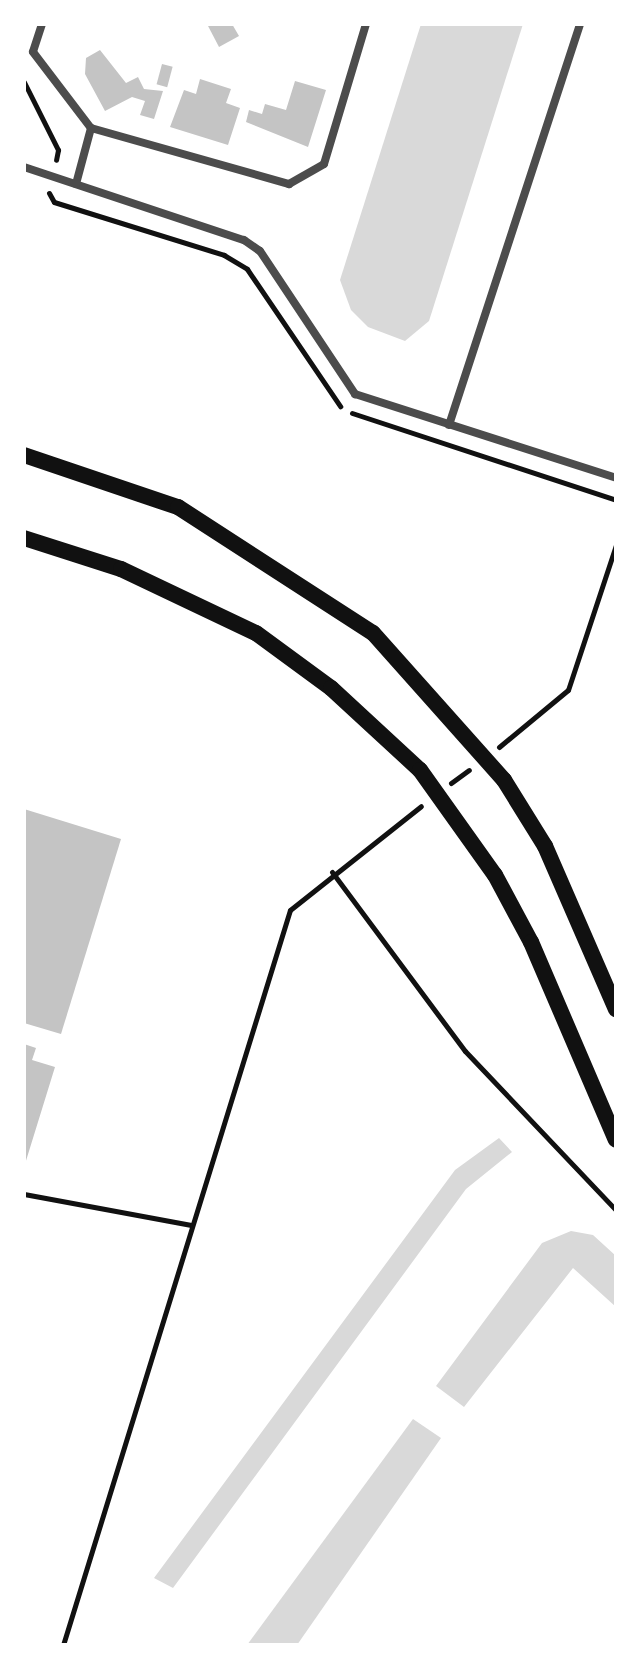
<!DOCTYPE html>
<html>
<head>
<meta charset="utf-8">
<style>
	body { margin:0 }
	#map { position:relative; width:640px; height:1669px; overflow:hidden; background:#fff; font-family:Quicksand,sans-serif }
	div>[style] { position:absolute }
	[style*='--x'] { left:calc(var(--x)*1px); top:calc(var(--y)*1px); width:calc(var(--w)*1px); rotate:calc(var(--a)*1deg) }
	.water>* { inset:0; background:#d9d9d9 }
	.building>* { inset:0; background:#c4c4c4; transform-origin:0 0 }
	.path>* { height:5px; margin:-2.5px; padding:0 2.5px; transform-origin:2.5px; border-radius:2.5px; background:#111 }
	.minor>* { height:8px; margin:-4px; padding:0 4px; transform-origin:4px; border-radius:4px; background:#4c4c4c }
	.secondary>* { height:16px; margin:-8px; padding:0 8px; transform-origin:8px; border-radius:8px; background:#111 }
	span { translate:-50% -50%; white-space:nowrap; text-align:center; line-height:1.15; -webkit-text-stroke:8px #fff; paint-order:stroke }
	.frame { position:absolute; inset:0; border:26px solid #fff; pointer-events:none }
</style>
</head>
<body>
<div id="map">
	<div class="water">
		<div style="clip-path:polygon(421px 24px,523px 24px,429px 321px,405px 341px,368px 327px,351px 310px,340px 280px)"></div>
		<div style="clip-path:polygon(499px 1138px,512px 1152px,466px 1189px,173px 1588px,154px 1578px,455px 1170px)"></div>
		<div style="clip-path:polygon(571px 1231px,593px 1235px,616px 1256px,616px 1307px,573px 1268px,464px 1407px,436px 1386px,542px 1243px)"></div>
		<div style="clip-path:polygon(413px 1419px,441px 1438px,297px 1645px,247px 1645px)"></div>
	</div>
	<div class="building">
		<div style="clip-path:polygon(207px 24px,232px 24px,239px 36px,219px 47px)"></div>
		<div style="clip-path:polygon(100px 50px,126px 83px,138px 77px,144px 89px,163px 91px,154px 119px,140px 115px,145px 101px,132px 97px,105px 111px,85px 74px,86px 58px)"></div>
		<div style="left:162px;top:64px;width:11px;height:21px;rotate:15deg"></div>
		<div style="clip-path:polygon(200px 79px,231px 89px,226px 103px,240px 108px,228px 145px,170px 127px,184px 90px,196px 94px)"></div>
		<div style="clip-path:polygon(295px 81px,326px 90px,308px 147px,246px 122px,249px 110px,262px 114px,265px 104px,286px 110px)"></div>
		<div style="clip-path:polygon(24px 809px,121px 839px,61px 1034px,24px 1023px)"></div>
		<div style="clip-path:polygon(24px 1044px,36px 1048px,32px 1060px,55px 1067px,25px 1164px)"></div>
	</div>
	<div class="path">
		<div style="--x:24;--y:82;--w:76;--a:63.4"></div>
		<div style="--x:58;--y:150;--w:10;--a:101"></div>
		<div style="--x:49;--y:193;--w:10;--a:61"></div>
		<div style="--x:54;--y:202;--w:178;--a:17.3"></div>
		<div style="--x:224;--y:255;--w:27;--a:31"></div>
		<div style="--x:247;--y:269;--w:166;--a:55.8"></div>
		<div style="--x:352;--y:413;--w:278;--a:18.2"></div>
		<div style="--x:499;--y:747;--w:89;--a:-39.6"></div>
		<div style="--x:568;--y:690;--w:153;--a:-71.7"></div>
		<div style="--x:451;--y:783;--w:22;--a:-36"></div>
		<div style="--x:332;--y:872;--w:223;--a:53.4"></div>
		<div style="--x:465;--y:1051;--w:219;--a:46.5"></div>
		<div style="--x:24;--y:1194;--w:170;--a:10.5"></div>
		<div style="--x:63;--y:1645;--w:769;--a:-72.84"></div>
		<div style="--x:290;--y:910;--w:167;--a:-38.4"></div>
	</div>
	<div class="minor">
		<div style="--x:42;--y:24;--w:29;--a:108"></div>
		<div style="--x:33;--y:52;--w:96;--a:52.7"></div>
		<div style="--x:91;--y:128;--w:206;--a:15.8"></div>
		<div style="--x:289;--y:184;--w:40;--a:-29.7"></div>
		<div style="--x:324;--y:164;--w:146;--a:-73.3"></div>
		<div style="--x:24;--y:167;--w:232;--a:18.4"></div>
		<div style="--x:244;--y:240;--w:19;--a:35"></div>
		<div style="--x:260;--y:251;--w:172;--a:56.4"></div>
		<div style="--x:355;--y:394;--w:274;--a:17.8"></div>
		<div style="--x:76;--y:184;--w:58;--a:-75"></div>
		<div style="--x:449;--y:425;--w:422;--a:-71.9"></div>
	</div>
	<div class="secondary">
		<div style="--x:24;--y:455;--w:163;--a:18.7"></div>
		<div style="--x:178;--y:507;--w:232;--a:32.9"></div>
		<div style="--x:373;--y:633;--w:197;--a:48.3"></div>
		<div style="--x:504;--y:780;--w:78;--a:58.2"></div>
		<div style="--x:545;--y:846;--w:178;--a:66.5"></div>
		<div style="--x:24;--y:538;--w:102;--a:17.7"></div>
		<div style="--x:121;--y:569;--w:149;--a:25.4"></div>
		<div style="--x:256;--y:633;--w:93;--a:36.3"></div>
		<div style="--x:331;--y:688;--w:121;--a:42.7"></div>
		<div style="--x:420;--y:770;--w:129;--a:54.5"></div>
		<div style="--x:495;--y:875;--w:76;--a:61.8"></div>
		<div style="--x:531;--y:942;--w:215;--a:66.8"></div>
	</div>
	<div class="frame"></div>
</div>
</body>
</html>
